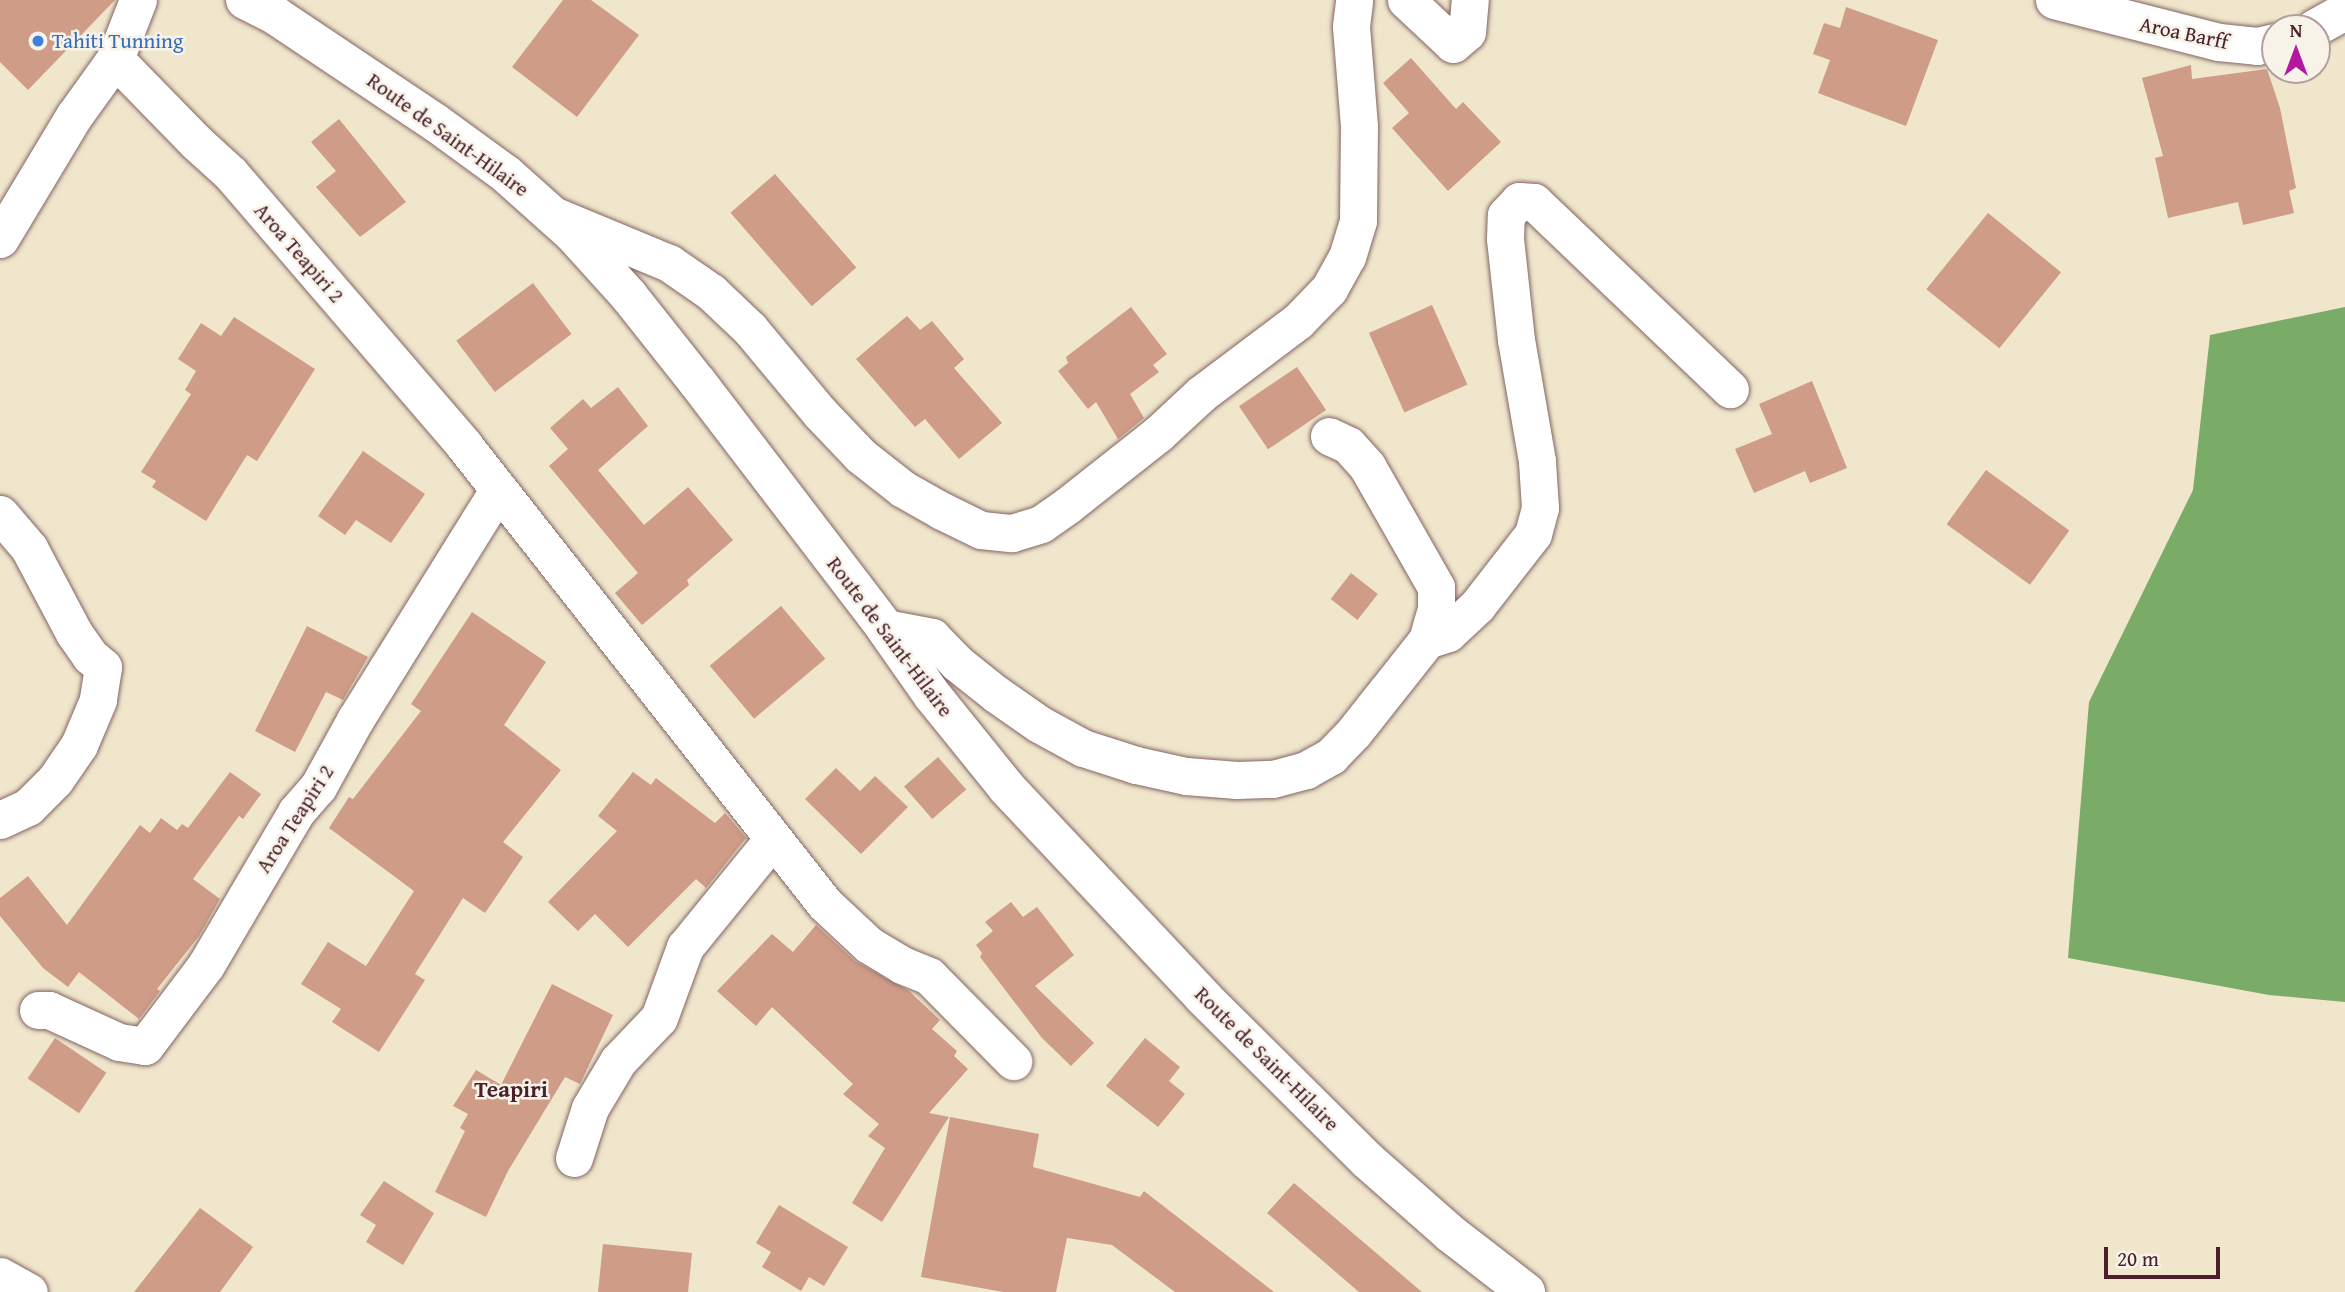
<!DOCTYPE html>
<html>
<head>
<meta charset="utf-8">
<style>
	body { margin:0 }
	#map { position:relative; width:2345px; height:1292px; overflow:hidden; background:#efe6cc; font-family:"Gentium Book Plus",serif }
	div>[style] { position:absolute }
	[style*='--x'] { left:calc(var(--x)*1px); top:calc(var(--y)*1px); width:calc(var(--w)*1px); rotate:calc(var(--a)*1deg) }
	.forest>* { inset:0; background:#7aac67 }
	.building>* { inset:0; background:#ce9c87; transform-origin:0 0 }
	.roads { filter:drop-shadow(0 0 2px #846563) drop-shadow(0 0 2px #846563) }
	.street>* { height:37px; margin:-18.5px; padding:0 18.5px; transform-origin:18.5px; border-radius:18.5px; background:#fff }
	.secondary>* { height:38px; margin:-19px; padding:0 19px; transform-origin:19px; border-radius:19px; background:#fff }
	.dots>* { width:19px; height:19px; translate:-50% -50%; box-sizing:border-box; border:4px solid #f7f3e8; border-radius:50% }
	span { translate:-50% -50%; white-space:nowrap; text-align:center; line-height:1.15; -webkit-text-stroke:5px #f7f3e8; paint-order:stroke }
	.street-label { font-size:21px; color:#4a1f2b }
	.shop-label { font-size:21px; color:#366cbe }
	.left { translate:0 -50%; text-align:left }
	.neighbourhood-label { font-size:23px; color:#4a1f2b; font-weight:700 }
	.north { position:absolute; left:2261px; top:14px; width:70px; height:70px; box-sizing:border-box; background:#f7f3e8; border:2px solid #b29e9c; border-radius:50%; rotate:0deg; font-size:19px; font-weight:700; line-height:28px; text-align:center; color:#4a1f2b }
	.north::after { content:''; display:block; margin:auto; width:24px; height:32px; background:#b5179e; clip-path:polygon(50% 0,100% 100%,50% 72%,0 100%) }
	.scale { position:absolute; left:2104px; top:1247px; width:116px; height:32px; box-sizing:border-box; border:4px solid #4a1f2b; border-top:0; padding-left:9px; font-size:21px; line-height:24px; white-space:nowrap; color:#4a1f2b; -webkit-text-stroke:5px #f7f3e8; paint-order:stroke }
</style>
</head>
<body>
<div id="map">
	<div class="forest">
		<div style="clip-path:polygon(2345px 307px,2345px 1002px,2269px 995px,2068px 958px,2089px 702px,2193px 490px,2210px 335px)"></div>
	</div>
	<div class="building">
		<div style="clip-path:polygon(0 0,115px 0,28px 90px,0 62px)"></div>
		<div style="clip-path:polygon(563px 0,591px 0,639px 35px,577px 117px,512px 67px)"></div>
		<div style="clip-path:polygon(1846px 7px,1938px 40px,1906px 126px,1818px 93px,1830px 60px,1813px 54px,1824px 23px,1840px 28px)"></div>
		<div style="clip-path:polygon(1411px 58px,1456px 109px,1463px 102px,1501px 142px,1448px 191px,1392px 128px,1409px 113px,1383px 83px)"></div>
		<div style="clip-path:polygon(2191px 65px,2192px 79px,2267px 69px,2280px 108px,2296px 188px,2289px 191px,2294px 213px,2243px 225px,2238px 202px,2168px 218px,2155px 158px,2163px 156px,2142px 78px)"></div>
		<div style="clip-path:polygon(339px 119px,406px 202px,360px 237px,316px 187px,336px 171px,311px 142px)"></div>
		<div style="left:775px;top:174px;width:124px;height:59px;rotate:49deg"></div>
		<div style="left:1988px;top:213px;width:94px;height:98px;rotate:39deg"></div>
		<div style="left:533px;top:283px;width:64px;height:96px;rotate:53deg"></div>
		<div style="left:1432px;top:305px;width:87px;height:69px;rotate:66deg"></div>
		<div style="clip-path:polygon(1131px 307px,1167px 354px,1153px 365px,1159px 372px,1130px 394px,1144px 418px,1118px 439px,1096px 402px,1088px 409px,1058px 371px,1068px 363px,1066px 357px)"></div>
		<div style="clip-path:polygon(907px 316px,920px 330px,932px 321px,964px 359px,954px 368px,1002px 423px,959px 459px,925px 419px,915px 427px,856px 359px)"></div>
		<div style="clip-path:polygon(234px 317px,315px 369px,257px 461px,247px 455px,206px 521px,152px 487px,156px 481px,141px 472px,191px 394px,185px 390px,196px 371px,178px 359px,201px 323px,221px 336px)"></div>
		<div style="left:1297px;top:367px;width:52px;height:70px;rotate:56deg"></div>
		<div style="clip-path:polygon(1812px 381px,1847px 468px,1810px 483px,1805px 471px,1754px 493px,1735px 449px,1772px 434px,1759px 404px)"></div>
		<div style="clip-path:polygon(618px 387px,648px 426px,598px 470px,644px 525px,688px 487px,733px 540px,687px 580px,689px 585px,642px 625px,615px 593px,638px 573px,549px 466px,568px 449px,550px 428px,583px 399px,591px 408px)"></div>
		<div style="clip-path:polygon(363px 451px,425px 494px,391px 543px,356px 520px,345px 535px,318px 516px)"></div>
		<div style="left:1986px;top:470px;width:103px;height:67px;rotate:36deg"></div>
		<div style="left:1351px;top:573px;width:34px;height:33px;rotate:38deg"></div>
		<div style="left:781px;top:606px;width:69px;height:93px;rotate:50deg"></div>
		<div style="clip-path:polygon(472px 612px,546px 662px,504px 725px,561px 770px,503px 842px,523px 857px,485px 913px,463px 898px,415px 974px,425px 980px,379px 1052px,332px 1022px,341px 1009px,301px 984px,328px 942px,366px 966px,414px 891px,329px 828px,349px 797px,353px 799px,421px 711px,411px 704px)"></div>
		<div style="clip-path:polygon(307px 626px,368px 657px,343px 700px,326px 692px,295px 752px,255px 731px)"></div>
		<div style="left:938px;top:757px;width:43px;height:45px;rotate:49deg"></div>
		<div style="clip-path:polygon(836px 768px,860px 791px,875px 776px,908px 807px,861px 854px,805px 799px)"></div>
		<div style="clip-path:polygon(230px 772px,261px 794px,243px 819px,239px 816px,193px 879px,220px 899px,199px 936px,157px 989px,160px 991px,139px 1019px,79px 972px,68px 987px,43px 968px,0 916px,0 898px,28px 876px,67px 925px,140px 825px,150px 833px,161px 818px,177px 830px,182px 824px,188px 828px)"></div>
		<div style="clip-path:polygon(633px 772px,651px 785px,656px 778px,715px 823px,725px 813px,746px 838px,706px 888px,696px 879px,628px 947px,595px 914px,578px 931px,548px 902px,617px 831px,598px 816px)"></div>
		<div style="clip-path:polygon(1011px 902px,1023px 917px,1037px 907px,1074px 955px,1035px 986px,1094px 1043px,1071px 1066px,1042px 1038px,980px 957px,982px 953px,976px 945px,993px 931px,985px 922px)"></div>
		<div style="clip-path:polygon(816px 925px,855px 961px,909px 991px,940px 1020px,932px 1029px,957px 1051px,954px 1056px,968px 1069px,929px 1113px,949px 1117px,882px 1222px,852px 1203px,885px 1148px,868px 1136px,879px 1124px,843px 1094px,853px 1084px,772px 1007px,756px 1026px,717px 991px,772px 934px,793px 952px)"></div>
		<div style="clip-path:polygon(552px 984px,613px 1015px,580px 1084px,565px 1077px,508px 1171px,486px 1217px,435px 1192px,465px 1131px,460px 1128px,468px 1114px,453px 1106px,476px 1070px,501px 1085px)"></div>
		<div style="left:55px;top:1038px;width:62px;height:49px;rotate:34deg"></div>
		<div style="clip-path:polygon(1145px 1038px,1180px 1067px,1169px 1081px,1185px 1094px,1158px 1127px,1106px 1086px)"></div>
		<div style="clip-path:polygon(950px 1117px,1039px 1134px,1033px 1167px,1140px 1197px,1144px 1191px,1274px 1292px,1175px 1292px,1112px 1245px,1067px 1238px,1056px 1292px,1003px 1292px,921px 1277px)"></div>
		<div style="clip-path:polygon(384px 1181px,434px 1213px,403px 1265px,366px 1242px,376px 1225px,360px 1215px)"></div>
		<div style="clip-path:polygon(1294px 1183px,1422px 1292px,1359px 1292px,1267px 1213px)"></div>
		<div style="clip-path:polygon(779px 1205px,848px 1247px,824px 1286px,809px 1277px,801px 1291px,762px 1267px,771px 1252px,756px 1243px)"></div>
		<div style="clip-path:polygon(200px 1208px,253px 1247px,220px 1292px,134px 1292px)"></div>
		<div style="clip-path:polygon(603px 1244px,692px 1253px,688px 1292px,598px 1292px)"></div>
	</div>
	<div class="roads">
		<div class="street">
			<div style="--x:1406;--y:0;--w:64;--a:43.1"></div>
			<div style="--x:1453;--y:44;--w:18;--a:-41"></div>
			<div style="--x:1467;--y:32;--w:32;--a:-85"></div>
			<div style="--x:2054;--y:0;--w:170;--a:14.3"></div>
			<div style="--x:2219;--y:42;--w:38;--a:6"></div>
			<div style="--x:2257;--y:46;--w:18;--a:-13"></div>
			<div style="--x:2314;--y:28;--w:35;--a:-29"></div>
			<div style="--x:115;--y:59;--w:116;--a:45.7"></div>
			<div style="--x:196;--y:142;--w:47;--a:42.4"></div>
			<div style="--x:231;--y:174;--w:356;--a:49.3"></div>
			<div style="--x:463;--y:444;--w:585;--a:51.8"></div>
			<div style="--x:825;--y:904;--w:60;--a:43"></div>
			<div style="--x:869;--y:945;--w:39;--a:31"></div>
			<div style="--x:902;--y:965;--w:29;--a:22"></div>
			<div style="--x:929;--y:976;--w:120;--a:45.3"></div>
			<div style="--x:553;--y:215;--w:126;--a:22.5"></div>
			<div style="--x:669;--y:263;--w:51;--a:34.6"></div>
			<div style="--x:711;--y:292;--w:54;--a:43.5"></div>
			<div style="--x:750;--y:329;--w:109;--a:50.2"></div>
			<div style="--x:820;--y:413;--w:59;--a:46.4"></div>
			<div style="--x:861;--y:456;--w:53;--a:38.2"></div>
			<div style="--x:903;--y:489;--w:45;--a:29.4"></div>
			<div style="--x:942;--y:511;--w:43;--a:26"></div>
			<div style="--x:981;--y:530;--w:31;--a:6"></div>
			<div style="--x:1012;--y:533;--w:30;--a:-17"></div>
			<div style="--x:1041;--y:524;--w:33;--a:-35"></div>
			<div style="--x:1068;--y:505;--w:115;--a:-38.3"></div>
			<div style="--x:1158;--y:434;--w:59;--a:-42.9"></div>
			<div style="--x:1201;--y:394;--w:121;--a:-37"></div>
			<div style="--x:1298;--y:321;--w:45;--a:-45.9"></div>
			<div style="--x:1329;--y:289;--w:37;--a:-61"></div>
			<div style="--x:1347;--y:257;--w:38;--a:-73"></div>
			<div style="--x:1358;--y:221;--w:95;--a:-89.4"></div>
			<div style="--x:1359;--y:126;--w:100;--a:-94.6"></div>
			<div style="--x:1351;--y:26;--w:26;--a:-83"></div>
			<div style="--x:0;--y:239;--w:144;--a:-59"></div>
			<div style="--x:74;--y:116;--w:70;--a:-54.3"></div>
			<div style="--x:115;--y:59;--w:63;--a:-68.7"></div>
			<div style="--x:0;--y:514;--w:45;--a:49.5"></div>
			<div style="--x:29;--y:548;--w:96;--a:62.1"></div>
			<div style="--x:74;--y:633;--w:28;--a:55"></div>
			<div style="--x:90;--y:656;--w:17;--a:40"></div>
			<div style="--x:103;--y:667;--w:33;--a:99"></div>
			<div style="--x:98;--y:700;--w:49;--a:112.9"></div>
			<div style="--x:79;--y:745;--w:42;--a:124.4"></div>
			<div style="--x:55;--y:780;--w:38;--a:135"></div>
			<div style="--x:28;--y:807;--w:31;--a:155"></div>
			<div style="--x:885;--y:628;--w:48;--a:10.8"></div>
			<div style="--x:932;--y:637;--w:36;--a:46"></div>
			<div style="--x:957;--y:663;--w:50;--a:38.5"></div>
			<div style="--x:996;--y:694;--w:52;--a:34.9"></div>
			<div style="--x:1039;--y:724;--w:50;--a:28.6"></div>
			<div style="--x:1083;--y:748;--w:56;--a:17.8"></div>
			<div style="--x:1136;--y:765;--w:51;--a:12.4"></div>
			<div style="--x:1186;--y:776;--w:51;--a:4.5"></div>
			<div style="--x:1237;--y:780;--w:36;--a:-2"></div>
			<div style="--x:1273;--y:779;--w:34;--a:-15"></div>
			<div style="--x:1306;--y:770;--w:29;--a:-29"></div>
			<div style="--x:1331;--y:756;--w:33;--a:-46"></div>
			<div style="--x:1354;--y:732;--w:117;--a:-51.6"></div>
			<div style="--x:1427;--y:640;--w:33;--a:-74"></div>
			<div style="--x:1436;--y:608;--w:21;--a:-90"></div>
			<div style="--x:1436;--y:587;--w:139;--a:-119.7"></div>
			<div style="--x:1367;--y:466;--w:28;--a:-132"></div>
			<div style="--x:1348;--y:445;--w:21;--a:-155"></div>
			<div style="--x:1427;--y:640;--w:22;--a:-18"></div>
			<div style="--x:1448;--y:633;--w:40;--a:-43"></div>
			<div style="--x:1477;--y:606;--w:91;--a:-52.1"></div>
			<div style="--x:1533;--y:534;--w:27;--a:-75"></div>
			<div style="--x:1540;--y:508;--w:47;--a:-93.7"></div>
			<div style="--x:1537;--y:461;--w:123;--a:-99.8"></div>
			<div style="--x:1516;--y:340;--w:102;--a:-96.2"></div>
			<div style="--x:1505;--y:239;--w:24;--a:-88"></div>
			<div style="--x:1506;--y:215;--w:19;--a:-47"></div>
			<div style="--x:1519;--y:201;--w:15;--a:4"></div>
			<div style="--x:1534;--y:202;--w:271;--a:43.7"></div>
			<div style="--x:38;--y:1010;--w:11;--a:0"></div>
			<div style="--x:49;--y:1010;--w:77;--a:24.6"></div>
			<div style="--x:119;--y:1042;--w:26;--a:9"></div>
			<div style="--x:145;--y:1046;--w:101;--a:-53"></div>
			<div style="--x:206;--y:965;--w:178;--a:-59.5"></div>
			<div style="--x:296;--y:812;--w:33;--a:-49"></div>
			<div style="--x:318;--y:787;--w:77;--a:-61.1"></div>
			<div style="--x:355;--y:720;--w:271;--a:-58.1"></div>
			<div style="--x:574;--y:1158;--w:52;--a:-72.3"></div>
			<div style="--x:590;--y:1108;--w:55;--a:-59.2"></div>
			<div style="--x:618;--y:1061;--w:59;--a:-46.4"></div>
			<div style="--x:659;--y:1018;--w:76;--a:-69.9"></div>
			<div style="--x:685;--y:947;--w:138;--a:-50.9"></div>
			<div style="--x:0;--y:1276;--w:33;--a:29"></div>
		</div>
		<div class="secondary">
			<div style="--x:245;--y:0;--w:35;--a:27"></div>
			<div style="--x:276;--y:16;--w:192;--a:33.8"></div>
			<div style="--x:436;--y:123;--w:87;--a:36.1"></div>
			<div style="--x:506;--y:174;--w:90;--a:41.8"></div>
			<div style="--x:573;--y:234;--w:84;--a:47.9"></div>
			<div style="--x:629;--y:296;--w:111;--a:51.6"></div>
			<div style="--x:698;--y:383;--w:308;--a:52.6"></div>
			<div style="--x:885;--y:628;--w:82;--a:55"></div>
			<div style="--x:932;--y:695;--w:119;--a:51.1"></div>
			<div style="--x:1007;--y:788;--w:287;--a:46.8"></div>
			<div style="--x:1203;--y:997;--w:231;--a:44.8"></div>
			<div style="--x:1367;--y:1160;--w:112;--a:41.4"></div>
			<div style="--x:1451;--y:1234;--w:95;--a:37.7"></div>
		</div>
	</div>
	<div class="dots">
		<div style="left:38px;top:41px;background:#3f7fe0"></div>
	</div>
	<div class="street-label">
		<span style="left:2184px;top:33px;rotate:12deg">Aroa Barff</span>
		<span style="left:448px;top:135px;rotate:36deg">Route de Saint-Hilaire</span>
		<span style="left:299px;top:253px;rotate:49deg">Aroa Teapiri 2</span>
		<span style="left:890px;top:637px;rotate:53deg">Route de Saint-Hilaire</span>
		<span style="left:295px;top:819px;rotate:-57deg">Aroa Teapiri 2</span>
		<span style="left:1267px;top:1059px;rotate:45deg">Route de Saint-Hilaire</span>
	</div>
	<div class="shop-label">
		<span class="left" style="left:52px;top:41px">Tahiti Tunning</span>
	</div>
	<div class="neighbourhood-label">
		<span style="left:511px;top:1089px">Teapiri</span>
	</div>
	<div class="north">N</div>
	<div class="scale">20 m</div>
</div>
</body>
</html>
